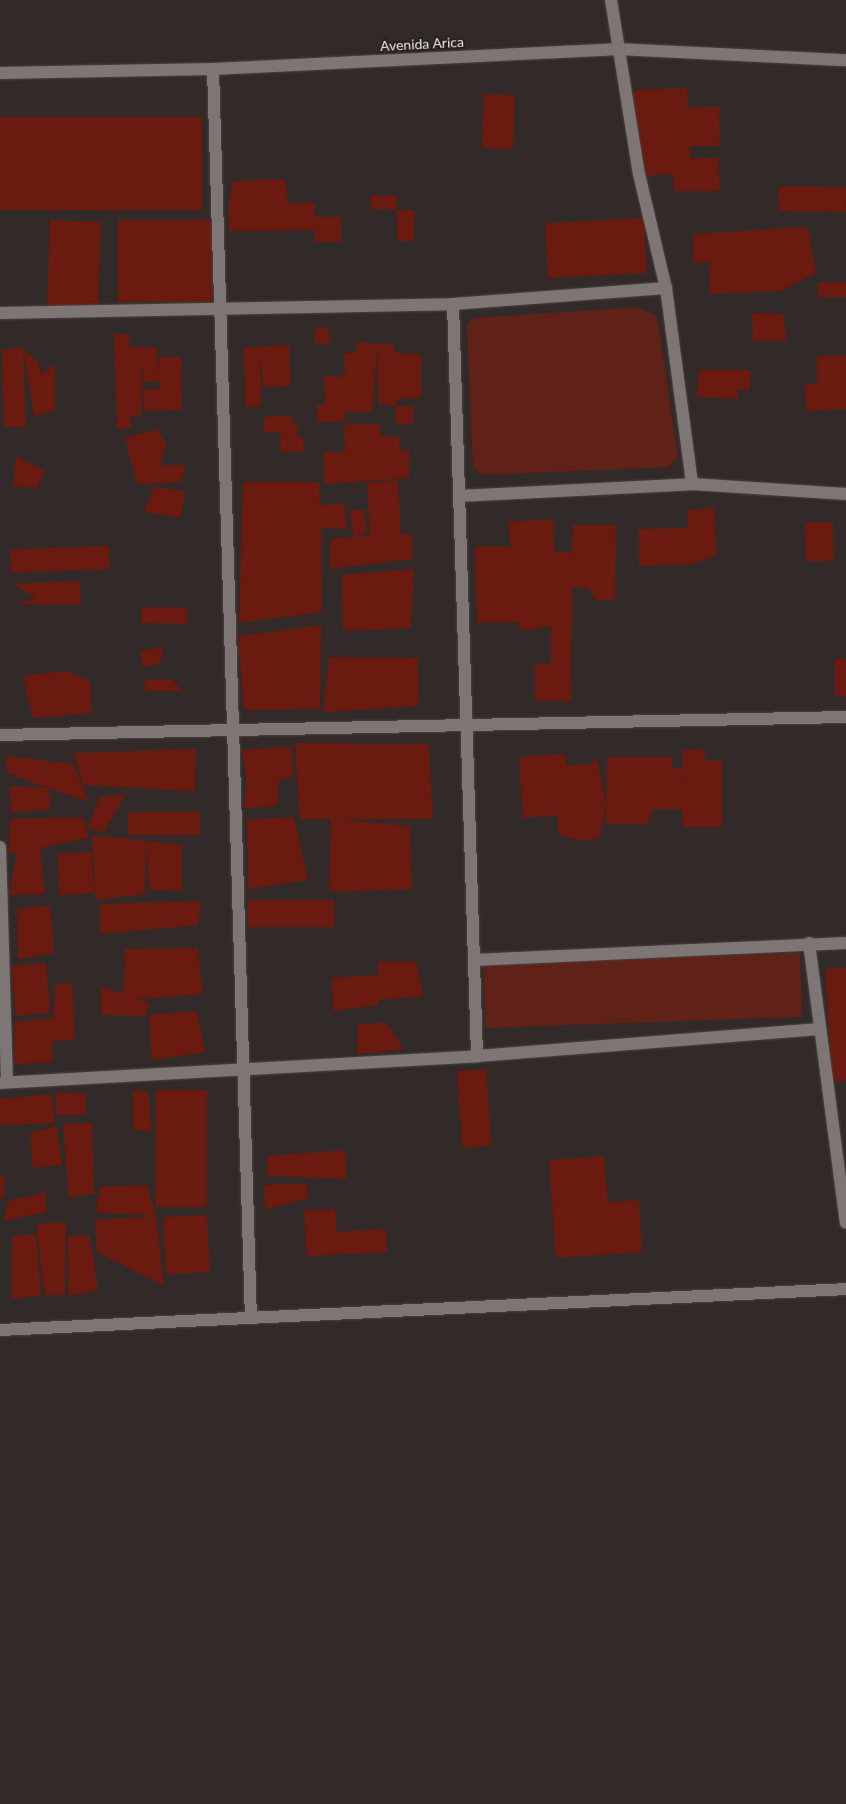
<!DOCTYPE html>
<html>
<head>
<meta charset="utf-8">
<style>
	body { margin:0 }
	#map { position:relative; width:846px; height:1804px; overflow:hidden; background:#312a29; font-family:Lato,sans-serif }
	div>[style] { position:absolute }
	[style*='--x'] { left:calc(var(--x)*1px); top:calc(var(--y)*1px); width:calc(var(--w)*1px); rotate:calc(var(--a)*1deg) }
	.green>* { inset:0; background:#5f2118; transform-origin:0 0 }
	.building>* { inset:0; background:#6b1a0f; transform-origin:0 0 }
	.roads { filter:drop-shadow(0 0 1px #4b4544) drop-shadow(0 0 1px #4b4544) }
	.minor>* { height:12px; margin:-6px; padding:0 6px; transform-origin:6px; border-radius:6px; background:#7e7674 }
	span { translate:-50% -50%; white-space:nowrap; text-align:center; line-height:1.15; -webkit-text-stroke:4px #27201f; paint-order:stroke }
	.street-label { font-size:14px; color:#ebe6e5 }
</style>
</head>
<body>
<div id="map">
	<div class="green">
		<div style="clip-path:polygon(636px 307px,657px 316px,678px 457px,669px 467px,482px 475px,473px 467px,467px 325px,473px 318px)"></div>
		<div style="left:800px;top:953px;width:64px;height:317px;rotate:88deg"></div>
	</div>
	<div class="building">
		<div style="clip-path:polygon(687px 88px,688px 108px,719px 106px,720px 146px,690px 146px,691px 159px,718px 157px,720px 191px,674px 191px,673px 174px,642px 176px,633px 90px)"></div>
		<div style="left:484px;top:94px;width:31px;height:54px;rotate:2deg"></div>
		<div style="left:202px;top:117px;width:93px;height:202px;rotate:90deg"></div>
		<div style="clip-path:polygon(285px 179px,288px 203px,315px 203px,315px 217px,341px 217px,341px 242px,315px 242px,315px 230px,229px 231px,228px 208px,233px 181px)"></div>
		<div style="left:779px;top:186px;width:67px;height:25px;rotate:1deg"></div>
		<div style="left:371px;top:195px;width:26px;height:14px;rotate:2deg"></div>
		<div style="left:397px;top:210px;width:17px;height:31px"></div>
		<div style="left:644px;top:218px;width:55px;height:99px;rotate:87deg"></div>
		<div style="left:50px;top:220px;width:51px;height:86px;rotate:2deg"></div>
		<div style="left:212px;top:220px;width:82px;height:94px;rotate:90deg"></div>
		<div style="clip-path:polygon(808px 227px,816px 273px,781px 291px,710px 294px,709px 262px,692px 263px,694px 234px)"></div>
		<div style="left:846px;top:282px;width:15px;height:28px;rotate:90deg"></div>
		<div style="clip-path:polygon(752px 313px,783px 314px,787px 341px,753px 341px)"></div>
		<div style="clip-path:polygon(328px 327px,330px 345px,315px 343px,314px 329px)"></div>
		<div style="clip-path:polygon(114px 334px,129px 334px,130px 347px,157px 347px,158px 375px,159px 357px,181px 357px,182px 410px,144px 411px,143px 390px,160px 389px,158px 381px,143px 382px,142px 358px,141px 415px,131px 416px,131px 428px,117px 429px)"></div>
		<div style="clip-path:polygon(357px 342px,395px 345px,395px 353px,421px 354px,421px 398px,396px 399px,396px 406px,378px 404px,377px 345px,372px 412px,345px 412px,345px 421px,317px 422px,317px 405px,325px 404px,324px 376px,345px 377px,344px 353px,356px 353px)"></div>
		<div style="clip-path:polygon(289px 345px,291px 386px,263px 387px,260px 356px,261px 406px,245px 407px,244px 348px)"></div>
		<div style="clip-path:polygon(23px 348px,39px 363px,41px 375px,55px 364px,55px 411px,34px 416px,23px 348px,26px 427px,4px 427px,2px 349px)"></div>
		<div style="clip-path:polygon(846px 355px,846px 409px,806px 411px,805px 384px,817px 384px,817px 356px)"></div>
		<div style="clip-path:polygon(699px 370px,750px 370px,750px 389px,738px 390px,738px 399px,697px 397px)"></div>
		<div style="left:396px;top:406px;width:17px;height:18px"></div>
		<div style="clip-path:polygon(292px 415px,292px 423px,298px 425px,297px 436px,303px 437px,304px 452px,281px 452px,280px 432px,264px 432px,264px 417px)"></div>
		<div style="clip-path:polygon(344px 424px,380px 424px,381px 436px,400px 437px,399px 450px,409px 450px,409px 478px,324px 484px,324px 452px,345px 452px)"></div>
		<div style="clip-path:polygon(157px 429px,166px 444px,160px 465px,186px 465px,181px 482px,137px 484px,125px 438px)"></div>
		<div style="clip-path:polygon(16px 456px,45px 471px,37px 488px,13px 486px)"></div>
		<div style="clip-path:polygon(398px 480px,401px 535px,412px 534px,413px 559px,329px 569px,331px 539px,353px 537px,350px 510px,364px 510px,367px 532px,353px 537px,370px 536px,367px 483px)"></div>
		<div style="clip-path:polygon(243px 482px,319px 482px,320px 505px,344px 504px,347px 529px,321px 528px,322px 612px,239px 623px)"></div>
		<div style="clip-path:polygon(154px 487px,185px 491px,181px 517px,144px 512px)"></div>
		<div style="clip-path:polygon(714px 508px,717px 555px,692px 564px,639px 566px,639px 529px,688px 528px,687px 510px)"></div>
		<div style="clip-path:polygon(553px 519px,554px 551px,572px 553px,573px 525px,616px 525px,615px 600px,596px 600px,589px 588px,572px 587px,571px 701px,535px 701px,535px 664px,551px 663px,551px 626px,520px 631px,518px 622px,477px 623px,475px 546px,511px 547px,508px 522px)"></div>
		<div style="left:833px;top:522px;width:39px;height:28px;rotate:89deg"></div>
		<div style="left:109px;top:546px;width:23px;height:99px;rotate:88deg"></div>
		<div style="clip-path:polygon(414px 569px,411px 628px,343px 631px,342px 575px)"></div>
		<div style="clip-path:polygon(80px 581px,81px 605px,16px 604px,36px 598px,13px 584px)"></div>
		<div style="left:141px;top:607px;width:46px;height:16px;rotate:1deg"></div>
		<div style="clip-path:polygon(321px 625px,320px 709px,244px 710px,238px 636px)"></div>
		<div style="clip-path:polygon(164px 647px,160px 664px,143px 667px,140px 651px)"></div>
		<div style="clip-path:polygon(329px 657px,418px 658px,419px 706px,323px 712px)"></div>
		<div style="left:846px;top:659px;width:37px;height:11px;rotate:90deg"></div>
		<div style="clip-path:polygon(65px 671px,90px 681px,92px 713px,33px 718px,23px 676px)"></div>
		<div style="clip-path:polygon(145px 680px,172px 680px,183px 691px,145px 691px)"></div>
		<div style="clip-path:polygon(295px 743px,429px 744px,433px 819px,334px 819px,410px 826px,412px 889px,329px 892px,331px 819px,300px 819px)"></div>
		<div style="clip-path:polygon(291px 747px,293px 777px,279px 780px,277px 806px,244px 808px,247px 784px,242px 750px)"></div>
		<div style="clip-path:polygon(196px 749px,195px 791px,83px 785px,74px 753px)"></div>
		<div style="clip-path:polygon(705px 749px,705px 761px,722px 760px,722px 827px,683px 827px,682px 809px,653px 809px,647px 824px,606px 824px,607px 757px,672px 757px,672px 768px,682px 767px,683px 783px,683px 750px)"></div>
		<div style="clip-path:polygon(565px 754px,566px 765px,590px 764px,597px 759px,606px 806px,599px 839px,577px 840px,559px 835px,557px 815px,523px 818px,519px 757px)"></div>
		<div style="clip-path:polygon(6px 756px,73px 764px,89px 802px,49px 788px,50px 809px,11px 813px,10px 786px,48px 788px,8px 773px)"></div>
		<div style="clip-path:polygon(126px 794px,104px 832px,87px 829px,100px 797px)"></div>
		<div style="left:200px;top:812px;width:23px;height:72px;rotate:90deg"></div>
		<div style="clip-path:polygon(83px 817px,89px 838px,40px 848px,45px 894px,9px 895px,17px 852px,9px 854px,10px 819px)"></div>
		<div style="clip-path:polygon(294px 817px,308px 880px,248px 889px,247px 820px)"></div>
		<div style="clip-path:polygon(92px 835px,182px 845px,182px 891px,150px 890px,146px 845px,145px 894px,95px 900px)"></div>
		<div style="left:91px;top:852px;width:41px;height:34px;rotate:86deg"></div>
		<div style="left:334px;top:900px;width:27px;height:86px;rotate:90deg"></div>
		<div style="clip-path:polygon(201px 901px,198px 925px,100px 934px,100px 904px)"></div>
		<div style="clip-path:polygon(50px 906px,54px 953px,18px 959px,17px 908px)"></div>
		<div style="clip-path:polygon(198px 948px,203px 994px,137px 999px,150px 1004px,145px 1016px,101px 1015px,101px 986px,124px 994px,125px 949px)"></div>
		<div style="clip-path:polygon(378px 961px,416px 962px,423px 996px,379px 1000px,378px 1005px,333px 1011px,332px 978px,378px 975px)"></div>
		<div style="left:46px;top:963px;width:50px;height:35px;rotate:85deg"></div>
		<div style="clip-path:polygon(846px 967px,846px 1081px,832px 1082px,825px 969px)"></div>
		<div style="clip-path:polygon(72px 983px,75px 1040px,52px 1041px,52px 1062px,14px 1064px,15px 1022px,53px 1018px,53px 1023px,55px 984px)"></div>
		<div style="clip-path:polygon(197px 1011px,205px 1052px,152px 1060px,149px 1015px)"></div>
		<div style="clip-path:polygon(386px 1022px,404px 1049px,357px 1054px,358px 1025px)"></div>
		<div style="left:486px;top:1069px;width:77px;height:29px;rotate:86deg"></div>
		<div style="left:207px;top:1090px;width:117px;height:51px;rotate:90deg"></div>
		<div style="clip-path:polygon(133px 1091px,148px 1091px,152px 1131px,133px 1130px)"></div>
		<div style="left:56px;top:1093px;width:30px;height:22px"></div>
		<div style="clip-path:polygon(51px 1094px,55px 1123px,0 1125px,0 1099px)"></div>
		<div style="clip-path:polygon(92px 1123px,94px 1194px,69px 1197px,63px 1124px)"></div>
		<div style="clip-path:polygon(57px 1126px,62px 1165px,33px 1168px,30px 1133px)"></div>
		<div style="clip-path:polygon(345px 1150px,347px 1179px,267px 1176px,268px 1156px)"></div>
		<div style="clip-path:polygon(604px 1156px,608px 1202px,639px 1200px,642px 1252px,556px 1258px,549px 1160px)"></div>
		<div style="left:4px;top:1175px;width:23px;height:4px;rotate:90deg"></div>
		<div style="clip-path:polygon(307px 1183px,308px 1198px,265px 1210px,264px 1185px)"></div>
		<div style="clip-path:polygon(147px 1185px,156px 1216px,164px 1286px,97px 1252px,95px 1220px,156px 1216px,96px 1212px,100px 1187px)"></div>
		<div style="clip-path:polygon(46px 1192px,46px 1212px,4px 1221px,8px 1201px)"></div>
		<div style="clip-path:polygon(335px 1209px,337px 1232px,386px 1229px,387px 1252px,307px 1256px,304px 1210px)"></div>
		<div style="left:207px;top:1215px;width:57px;height:44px;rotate:87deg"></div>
		<div style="clip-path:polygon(66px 1222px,65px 1295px,45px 1295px,36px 1224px)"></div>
		<div style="clip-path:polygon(36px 1234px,41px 1295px,12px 1299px,12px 1236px)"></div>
		<div style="clip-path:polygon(68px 1236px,90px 1236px,98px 1290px,69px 1296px)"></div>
	</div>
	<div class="roads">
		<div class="minor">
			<div style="--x:611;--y:0;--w:176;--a:80.9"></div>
			<div style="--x:639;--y:174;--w:117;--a:76.7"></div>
			<div style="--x:666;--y:288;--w:198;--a:82.4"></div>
			<div style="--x:213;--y:69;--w:1249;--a:88.26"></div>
			<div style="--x:0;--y:73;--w:213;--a:-1.1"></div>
			<div style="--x:213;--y:69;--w:404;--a:-2.8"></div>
			<div style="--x:617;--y:49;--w:229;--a:2.8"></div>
			<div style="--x:453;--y:304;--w:752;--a:88.17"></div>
			<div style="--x:0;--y:313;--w:453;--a:-1.1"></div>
			<div style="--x:453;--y:304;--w:214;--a:-4.3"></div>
			<div style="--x:459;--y:496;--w:233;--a:-2.9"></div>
			<div style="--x:692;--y:484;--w:154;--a:3.7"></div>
			<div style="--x:0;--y:735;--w:846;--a:-1.22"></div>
			<div style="--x:0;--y:847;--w:235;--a:88.3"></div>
			<div style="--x:809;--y:943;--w:282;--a:82.5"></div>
			<div style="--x:474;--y:960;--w:372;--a:-2.6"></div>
			<div style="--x:0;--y:1083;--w:478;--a:-3.2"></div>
			<div style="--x:477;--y:1056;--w:344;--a:-4.5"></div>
			<div style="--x:0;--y:1330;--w:847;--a:-2.77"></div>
		</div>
	</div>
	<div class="street-label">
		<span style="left:422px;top:44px;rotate:-3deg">Avenida Arica</span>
	</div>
</div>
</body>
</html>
